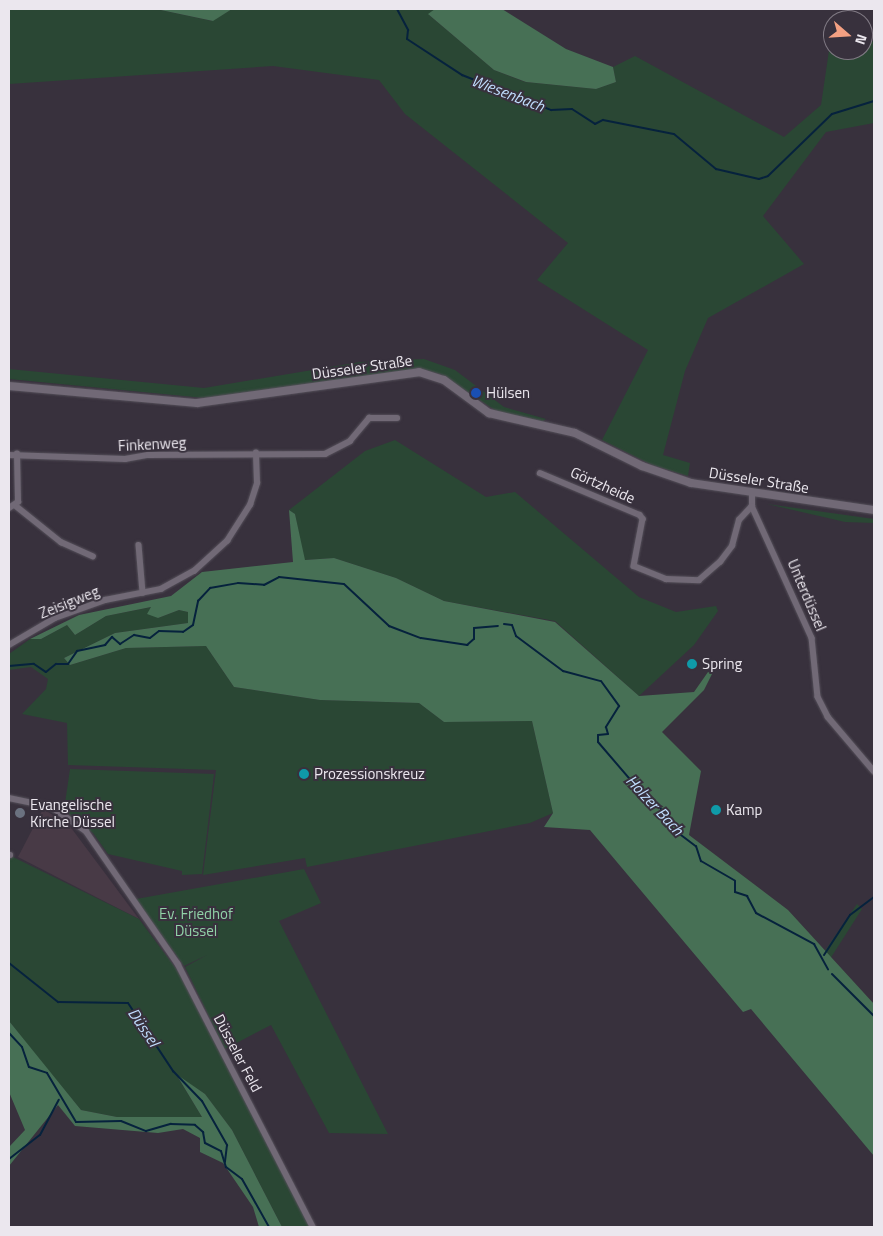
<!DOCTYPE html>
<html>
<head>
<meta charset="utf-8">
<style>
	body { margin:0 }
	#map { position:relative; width:883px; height:1236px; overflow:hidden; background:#38313d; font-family:"Titillium Web",sans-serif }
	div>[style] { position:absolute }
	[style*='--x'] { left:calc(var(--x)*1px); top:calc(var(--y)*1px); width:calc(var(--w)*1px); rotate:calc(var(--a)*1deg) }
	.commercial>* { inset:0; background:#483a46 }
	.green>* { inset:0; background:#2a4734 }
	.forest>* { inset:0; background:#477055 }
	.stream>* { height:2px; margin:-1px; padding:0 1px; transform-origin:1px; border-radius:1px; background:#06223d }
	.roads { filter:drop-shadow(0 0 1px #544f59) drop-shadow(0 0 1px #544f59) }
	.minor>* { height:5.5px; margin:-2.75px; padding:0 2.75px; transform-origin:2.75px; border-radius:2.75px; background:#716976 }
	.secondary>* { height:8px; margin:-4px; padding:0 4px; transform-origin:4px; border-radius:4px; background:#716976 }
	.dots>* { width:14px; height:14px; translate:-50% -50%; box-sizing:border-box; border:2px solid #38313d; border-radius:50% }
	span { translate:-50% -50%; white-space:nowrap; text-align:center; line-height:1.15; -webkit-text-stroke:4px #38313d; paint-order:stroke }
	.street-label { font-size:15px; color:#ebe7ee }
	.poi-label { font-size:15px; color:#ebe7ee }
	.left { translate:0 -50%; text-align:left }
	.park-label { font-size:15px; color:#90d2a7 }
	.water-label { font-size:16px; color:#c0defe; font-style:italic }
	.frame { position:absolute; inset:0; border:10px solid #ebe7ee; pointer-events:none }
	.north { position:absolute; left:823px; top:10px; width:50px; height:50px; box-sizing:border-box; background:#38313d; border:1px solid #807a84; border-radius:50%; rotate:109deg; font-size:14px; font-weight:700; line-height:20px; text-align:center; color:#ebe7ee }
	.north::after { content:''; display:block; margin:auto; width:18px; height:22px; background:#f3a082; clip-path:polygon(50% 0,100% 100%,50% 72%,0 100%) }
</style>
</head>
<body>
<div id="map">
	<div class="commercial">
		<div style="clip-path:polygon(43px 809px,69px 825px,139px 919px,18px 857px)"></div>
	</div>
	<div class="green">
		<div style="clip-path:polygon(9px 9px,156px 9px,212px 21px,232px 9px,435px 9px,429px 15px,494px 70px,525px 82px,596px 89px,616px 82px,613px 67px,635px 56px,784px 137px,821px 105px,832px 30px,833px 50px,863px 50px,863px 38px,874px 42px,874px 123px,826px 132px,763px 216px,804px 264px,708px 318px,685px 371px,663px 455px,690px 463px,688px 476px,652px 465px,602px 440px,648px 350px,537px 280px,568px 243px,405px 114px,379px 80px,273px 66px,9px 84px)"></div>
		<div style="clip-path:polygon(424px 359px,455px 370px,504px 407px,546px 419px,540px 423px,501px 414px,440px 374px,425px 370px,204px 398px,9px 379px,9px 369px,204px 388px,360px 362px)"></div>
		<div style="clip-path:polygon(395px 440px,486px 497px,515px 492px,639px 597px,676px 612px,716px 606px,718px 611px,694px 645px,639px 696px,555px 621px,444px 601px,396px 578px,334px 558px,304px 560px,295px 514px,289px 510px,365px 451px)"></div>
		<div style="clip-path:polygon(767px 504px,874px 519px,874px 523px,845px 522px)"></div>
		<div style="clip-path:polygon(152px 607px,158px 618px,179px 610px,188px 612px,188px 623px,115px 633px,64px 658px,70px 665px,126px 648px,206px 646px,234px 687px,320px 700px,419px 703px,444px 722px,532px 721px,553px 813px,530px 823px,307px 867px,305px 858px,203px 875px,216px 770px,68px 765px,67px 723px,22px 714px,46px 689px,48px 679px,31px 667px,9px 670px,9px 654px,30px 639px,41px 639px,67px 625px,75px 635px,106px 616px)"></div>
		<div style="clip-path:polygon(70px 769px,214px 774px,202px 874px,182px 875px,182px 871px,108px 854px,93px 833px,64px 810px)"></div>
		<div style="clip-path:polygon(9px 855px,139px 919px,180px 974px,312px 1227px,282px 1227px,232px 1130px,205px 1094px,177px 1076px,202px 1117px,117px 1117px,81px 1110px,38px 1058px,9px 1021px)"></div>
		<div style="clip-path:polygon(304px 869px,321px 903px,279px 921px,388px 1134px,329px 1133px,271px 1025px,225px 1049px,185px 967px,207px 955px,184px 966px,136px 899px)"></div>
		<div style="clip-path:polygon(857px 904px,862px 909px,830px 959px,824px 952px)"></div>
	</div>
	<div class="forest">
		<div style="clip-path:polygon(156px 9px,232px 9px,213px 21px)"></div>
		<div style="clip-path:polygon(435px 9px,502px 9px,566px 49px,613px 67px,616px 82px,596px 89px,526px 82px,494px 70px,428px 14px)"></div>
		<div style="clip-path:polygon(289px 510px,295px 514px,305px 560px,334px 558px,396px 578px,444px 601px,555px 622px,639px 696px,694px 692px,708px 672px,712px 674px,704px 690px,662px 732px,701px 771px,689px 835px,788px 910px,874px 1004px,874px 1156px,751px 1009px,743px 1012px,590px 830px,544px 827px,553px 813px,532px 721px,444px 722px,419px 703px,320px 700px,234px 687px,206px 646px,126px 648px,70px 665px,64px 658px,115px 633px,188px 623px,188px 612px,179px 610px,158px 618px,147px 614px,151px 607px,106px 616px,75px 635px,67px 625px,41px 639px,30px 639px,79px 615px,171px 596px,202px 572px,293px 562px)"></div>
		<div style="clip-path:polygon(9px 1021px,81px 1110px,117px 1117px,202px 1117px,176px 1074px,205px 1094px,232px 1130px,282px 1227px,259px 1227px,253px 1207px,223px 1163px,200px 1152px,200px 1138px,183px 1129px,158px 1133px,75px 1126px,58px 1105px,9px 1166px,9px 1147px,25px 1130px,9px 1092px)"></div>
	</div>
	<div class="stream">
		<div style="--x:397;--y:9;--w:24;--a:62"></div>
		<div style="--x:408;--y:30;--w:9;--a:96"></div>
		<div style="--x:407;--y:39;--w:66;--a:33.2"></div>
		<div style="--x:462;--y:75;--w:96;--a:21.5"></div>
		<div style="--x:551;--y:110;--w:21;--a:-3"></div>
		<div style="--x:572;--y:109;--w:27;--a:33"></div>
		<div style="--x:595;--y:124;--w:9;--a:-27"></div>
		<div style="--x:603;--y:120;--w:72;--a:11.2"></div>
		<div style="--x:674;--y:134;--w:55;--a:39.8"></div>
		<div style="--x:716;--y:169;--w:44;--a:13.1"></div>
		<div style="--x:759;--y:179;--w:9;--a:-18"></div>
		<div style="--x:768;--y:176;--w:89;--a:-44.1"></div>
		<div style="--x:832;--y:114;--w:44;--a:-17.2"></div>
		<div style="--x:504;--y:624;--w:8;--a:7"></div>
		<div style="--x:512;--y:625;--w:12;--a:70"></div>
		<div style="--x:516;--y:636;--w:59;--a:36.7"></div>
		<div style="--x:563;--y:671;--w:39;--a:15"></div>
		<div style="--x:601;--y:681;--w:31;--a:54"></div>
		<div style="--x:619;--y:706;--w:25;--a:122"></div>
		<div style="--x:606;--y:727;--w:7;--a:74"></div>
		<div style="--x:608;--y:734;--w:10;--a:174"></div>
		<div style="--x:598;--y:735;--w:7;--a:90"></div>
		<div style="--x:598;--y:742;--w:74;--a:49.4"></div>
		<div style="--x:646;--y:798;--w:15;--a:28"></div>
		<div style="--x:659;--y:805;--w:23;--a:65"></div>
		<div style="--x:669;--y:826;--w:34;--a:37"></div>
		<div style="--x:696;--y:846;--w:16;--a:72"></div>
		<div style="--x:701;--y:861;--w:39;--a:30"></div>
		<div style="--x:735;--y:881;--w:11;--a:90"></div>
		<div style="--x:735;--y:892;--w:13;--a:18"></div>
		<div style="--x:747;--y:896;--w:19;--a:62"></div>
		<div style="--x:756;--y:913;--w:66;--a:28.1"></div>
		<div style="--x:814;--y:944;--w:29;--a:61"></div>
		<div style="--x:9;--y:666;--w:25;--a:-5"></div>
		<div style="--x:34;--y:664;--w:14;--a:34"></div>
		<div style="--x:46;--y:672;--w:13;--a:-39"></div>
		<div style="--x:56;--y:664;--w:12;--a:0"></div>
		<div style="--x:68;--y:664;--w:16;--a:-55"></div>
		<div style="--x:77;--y:651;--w:29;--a:-12"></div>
		<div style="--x:105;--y:645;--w:11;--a:-49"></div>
		<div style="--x:112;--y:637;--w:11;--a:41"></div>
		<div style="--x:120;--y:644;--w:17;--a:-33"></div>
		<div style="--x:134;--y:635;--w:16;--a:11"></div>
		<div style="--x:150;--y:638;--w:11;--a:-38"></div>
		<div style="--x:159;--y:631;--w:24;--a:2"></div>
		<div style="--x:183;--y:632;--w:12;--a:-35"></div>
		<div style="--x:193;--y:625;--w:25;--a:-78"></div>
		<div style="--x:198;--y:601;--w:18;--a:-47"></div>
		<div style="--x:210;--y:588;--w:28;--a:-10"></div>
		<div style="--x:238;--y:583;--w:26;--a:4"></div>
		<div style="--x:264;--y:585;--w:17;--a:-28"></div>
		<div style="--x:279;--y:577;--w:65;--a:6.1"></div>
		<div style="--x:344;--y:584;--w:62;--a:43"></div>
		<div style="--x:389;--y:626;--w:34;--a:21"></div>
		<div style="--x:421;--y:638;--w:47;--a:8.7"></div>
		<div style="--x:467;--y:645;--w:9;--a:-41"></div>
		<div style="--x:474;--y:639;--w:11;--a:-90"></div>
		<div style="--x:474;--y:628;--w:24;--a:-5"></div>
		<div style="--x:824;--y:955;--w:48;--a:-57"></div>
		<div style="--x:850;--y:915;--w:30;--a:-37"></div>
		<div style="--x:9;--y:963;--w:63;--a:38.5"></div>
		<div style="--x:58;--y:1002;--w:70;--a:0.8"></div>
		<div style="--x:128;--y:1003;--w:82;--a:56.5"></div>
		<div style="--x:173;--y:1071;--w:42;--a:46"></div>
		<div style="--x:202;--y:1101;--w:51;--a:60.4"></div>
		<div style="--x:227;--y:1145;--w:17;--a:97"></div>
		<div style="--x:832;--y:974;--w:59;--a:45"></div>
		<div style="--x:9;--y:1033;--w:19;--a:47"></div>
		<div style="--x:22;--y:1047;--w:21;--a:71"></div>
		<div style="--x:29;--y:1067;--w:19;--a:18"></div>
		<div style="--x:47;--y:1073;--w:57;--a:59.4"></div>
		<div style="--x:76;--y:1122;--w:45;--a:-1.3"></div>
		<div style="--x:121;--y:1121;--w:27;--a:22"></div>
		<div style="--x:146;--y:1131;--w:26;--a:-16"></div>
		<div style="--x:171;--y:1124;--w:24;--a:2"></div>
		<div style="--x:195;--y:1125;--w:11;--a:41"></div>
		<div style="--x:203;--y:1132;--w:11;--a:80"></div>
		<div style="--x:205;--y:1143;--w:18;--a:27"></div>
		<div style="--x:221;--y:1151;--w:17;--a:73"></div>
		<div style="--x:226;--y:1167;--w:20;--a:37"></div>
		<div style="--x:242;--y:1179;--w:55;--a:60.6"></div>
		<div style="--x:9;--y:1159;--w:39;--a:-38"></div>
		<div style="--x:40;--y:1135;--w:40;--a:-62"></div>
	</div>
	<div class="roads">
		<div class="minor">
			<div style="--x:9;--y:455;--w:116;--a:2"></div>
			<div style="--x:125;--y:459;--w:23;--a:-10"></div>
			<div style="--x:148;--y:455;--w:177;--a:-0.3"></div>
			<div style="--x:325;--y:454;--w:28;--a:-27"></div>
			<div style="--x:350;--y:441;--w:30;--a:-50"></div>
			<div style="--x:369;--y:418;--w:28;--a:0"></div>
			<div style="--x:540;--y:473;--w:108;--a:22.8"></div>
			<div style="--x:640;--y:515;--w:5;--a:53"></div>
			<div style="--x:643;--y:519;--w:48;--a:100.8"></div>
			<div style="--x:634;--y:566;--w:35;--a:22"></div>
			<div style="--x:666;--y:579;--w:33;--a:2"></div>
			<div style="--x:699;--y:580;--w:28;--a:-41"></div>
			<div style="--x:720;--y:562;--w:20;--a:-53"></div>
			<div style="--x:732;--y:546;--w:27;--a:-75"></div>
			<div style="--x:739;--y:520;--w:19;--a:-47"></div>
			<div style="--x:752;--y:506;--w:12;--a:-90"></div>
			<div style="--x:16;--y:506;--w:58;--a:38.7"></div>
			<div style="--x:61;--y:542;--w:35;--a:24"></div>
			<div style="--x:752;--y:506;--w:145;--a:65.6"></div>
			<div style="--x:812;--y:638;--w:59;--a:84.2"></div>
			<div style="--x:818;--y:697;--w:22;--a:63"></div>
			<div style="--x:828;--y:717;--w:71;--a:49.6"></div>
			<div style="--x:9;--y:508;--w:11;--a:-34"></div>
			<div style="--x:18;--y:502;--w:48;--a:-91.2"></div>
			<div style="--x:139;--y:545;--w:48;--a:85.2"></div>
			<div style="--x:9;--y:645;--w:53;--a:-30.4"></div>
			<div style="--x:55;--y:618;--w:53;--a:-19.8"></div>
			<div style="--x:105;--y:600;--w:57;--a:-11.1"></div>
			<div style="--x:161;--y:589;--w:38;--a:-29"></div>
			<div style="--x:194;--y:571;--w:45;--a:-42.3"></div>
			<div style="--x:227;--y:541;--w:43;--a:-57.4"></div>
			<div style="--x:250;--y:505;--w:23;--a:-72"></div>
			<div style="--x:257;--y:483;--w:30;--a:-92"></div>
			<div style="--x:9;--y:798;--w:44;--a:11.8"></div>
			<div style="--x:52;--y:807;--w:42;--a:35.2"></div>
			<div style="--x:86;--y:831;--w:162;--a:55.3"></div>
			<div style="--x:178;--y:964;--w:296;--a:62.8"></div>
			<div style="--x:9;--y:855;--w:1;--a:0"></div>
		</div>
		<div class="secondary">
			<div style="--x:9;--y:386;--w:189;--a:5.2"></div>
			<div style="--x:197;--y:403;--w:224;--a:-7.9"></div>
			<div style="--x:419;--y:372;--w:26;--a:18"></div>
			<div style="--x:444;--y:380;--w:56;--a:36.3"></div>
			<div style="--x:489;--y:413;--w:88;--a:13.1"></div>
			<div style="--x:575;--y:433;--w:75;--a:26.2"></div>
			<div style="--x:642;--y:466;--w:52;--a:19.1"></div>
			<div style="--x:691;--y:483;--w:185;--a:8.4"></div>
		</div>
	</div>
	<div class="dots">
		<div style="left:476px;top:393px;background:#1a4fb4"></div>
		<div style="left:692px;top:664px;background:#0f9aa8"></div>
		<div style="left:304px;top:774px;background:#0f9aa8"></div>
		<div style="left:716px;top:810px;background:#0f9aa8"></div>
		<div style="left:20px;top:813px;background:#6b7280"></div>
	</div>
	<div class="street-label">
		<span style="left:362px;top:367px;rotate:-8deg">Düsseler Straße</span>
		<span style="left:152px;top:444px;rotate:-3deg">Finkenweg</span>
		<span style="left:759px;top:480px;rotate:9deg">Düsseler Straße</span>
		<span style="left:603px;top:485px;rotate:24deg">Görtzheide</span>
		<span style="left:807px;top:595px;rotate:67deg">Unterdüssel</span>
		<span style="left:69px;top:602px;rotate:-22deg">Zeisigweg</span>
		<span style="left:238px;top:1053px;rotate:62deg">Düsseler Feld</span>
	</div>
	<div class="poi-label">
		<span class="left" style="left:486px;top:393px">Hülsen</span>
		<span class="left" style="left:702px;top:664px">Spring</span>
		<span class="left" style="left:314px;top:774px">Prozessionskreuz</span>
		<span class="left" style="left:30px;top:813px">Evangelische<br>Kirche Düssel</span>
		<span class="left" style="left:726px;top:810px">Kamp</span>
	</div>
	<div class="park-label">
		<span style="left:196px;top:922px">Ev. Friedhof<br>Düssel</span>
	</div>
	<div class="water-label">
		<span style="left:508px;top:93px;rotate:21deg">Wiesenbach</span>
		<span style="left:655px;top:805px;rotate:47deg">Holzer Bach</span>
		<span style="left:144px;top:1027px;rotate:56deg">Düssel</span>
	</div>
	<div class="frame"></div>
	<div class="north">N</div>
</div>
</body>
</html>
